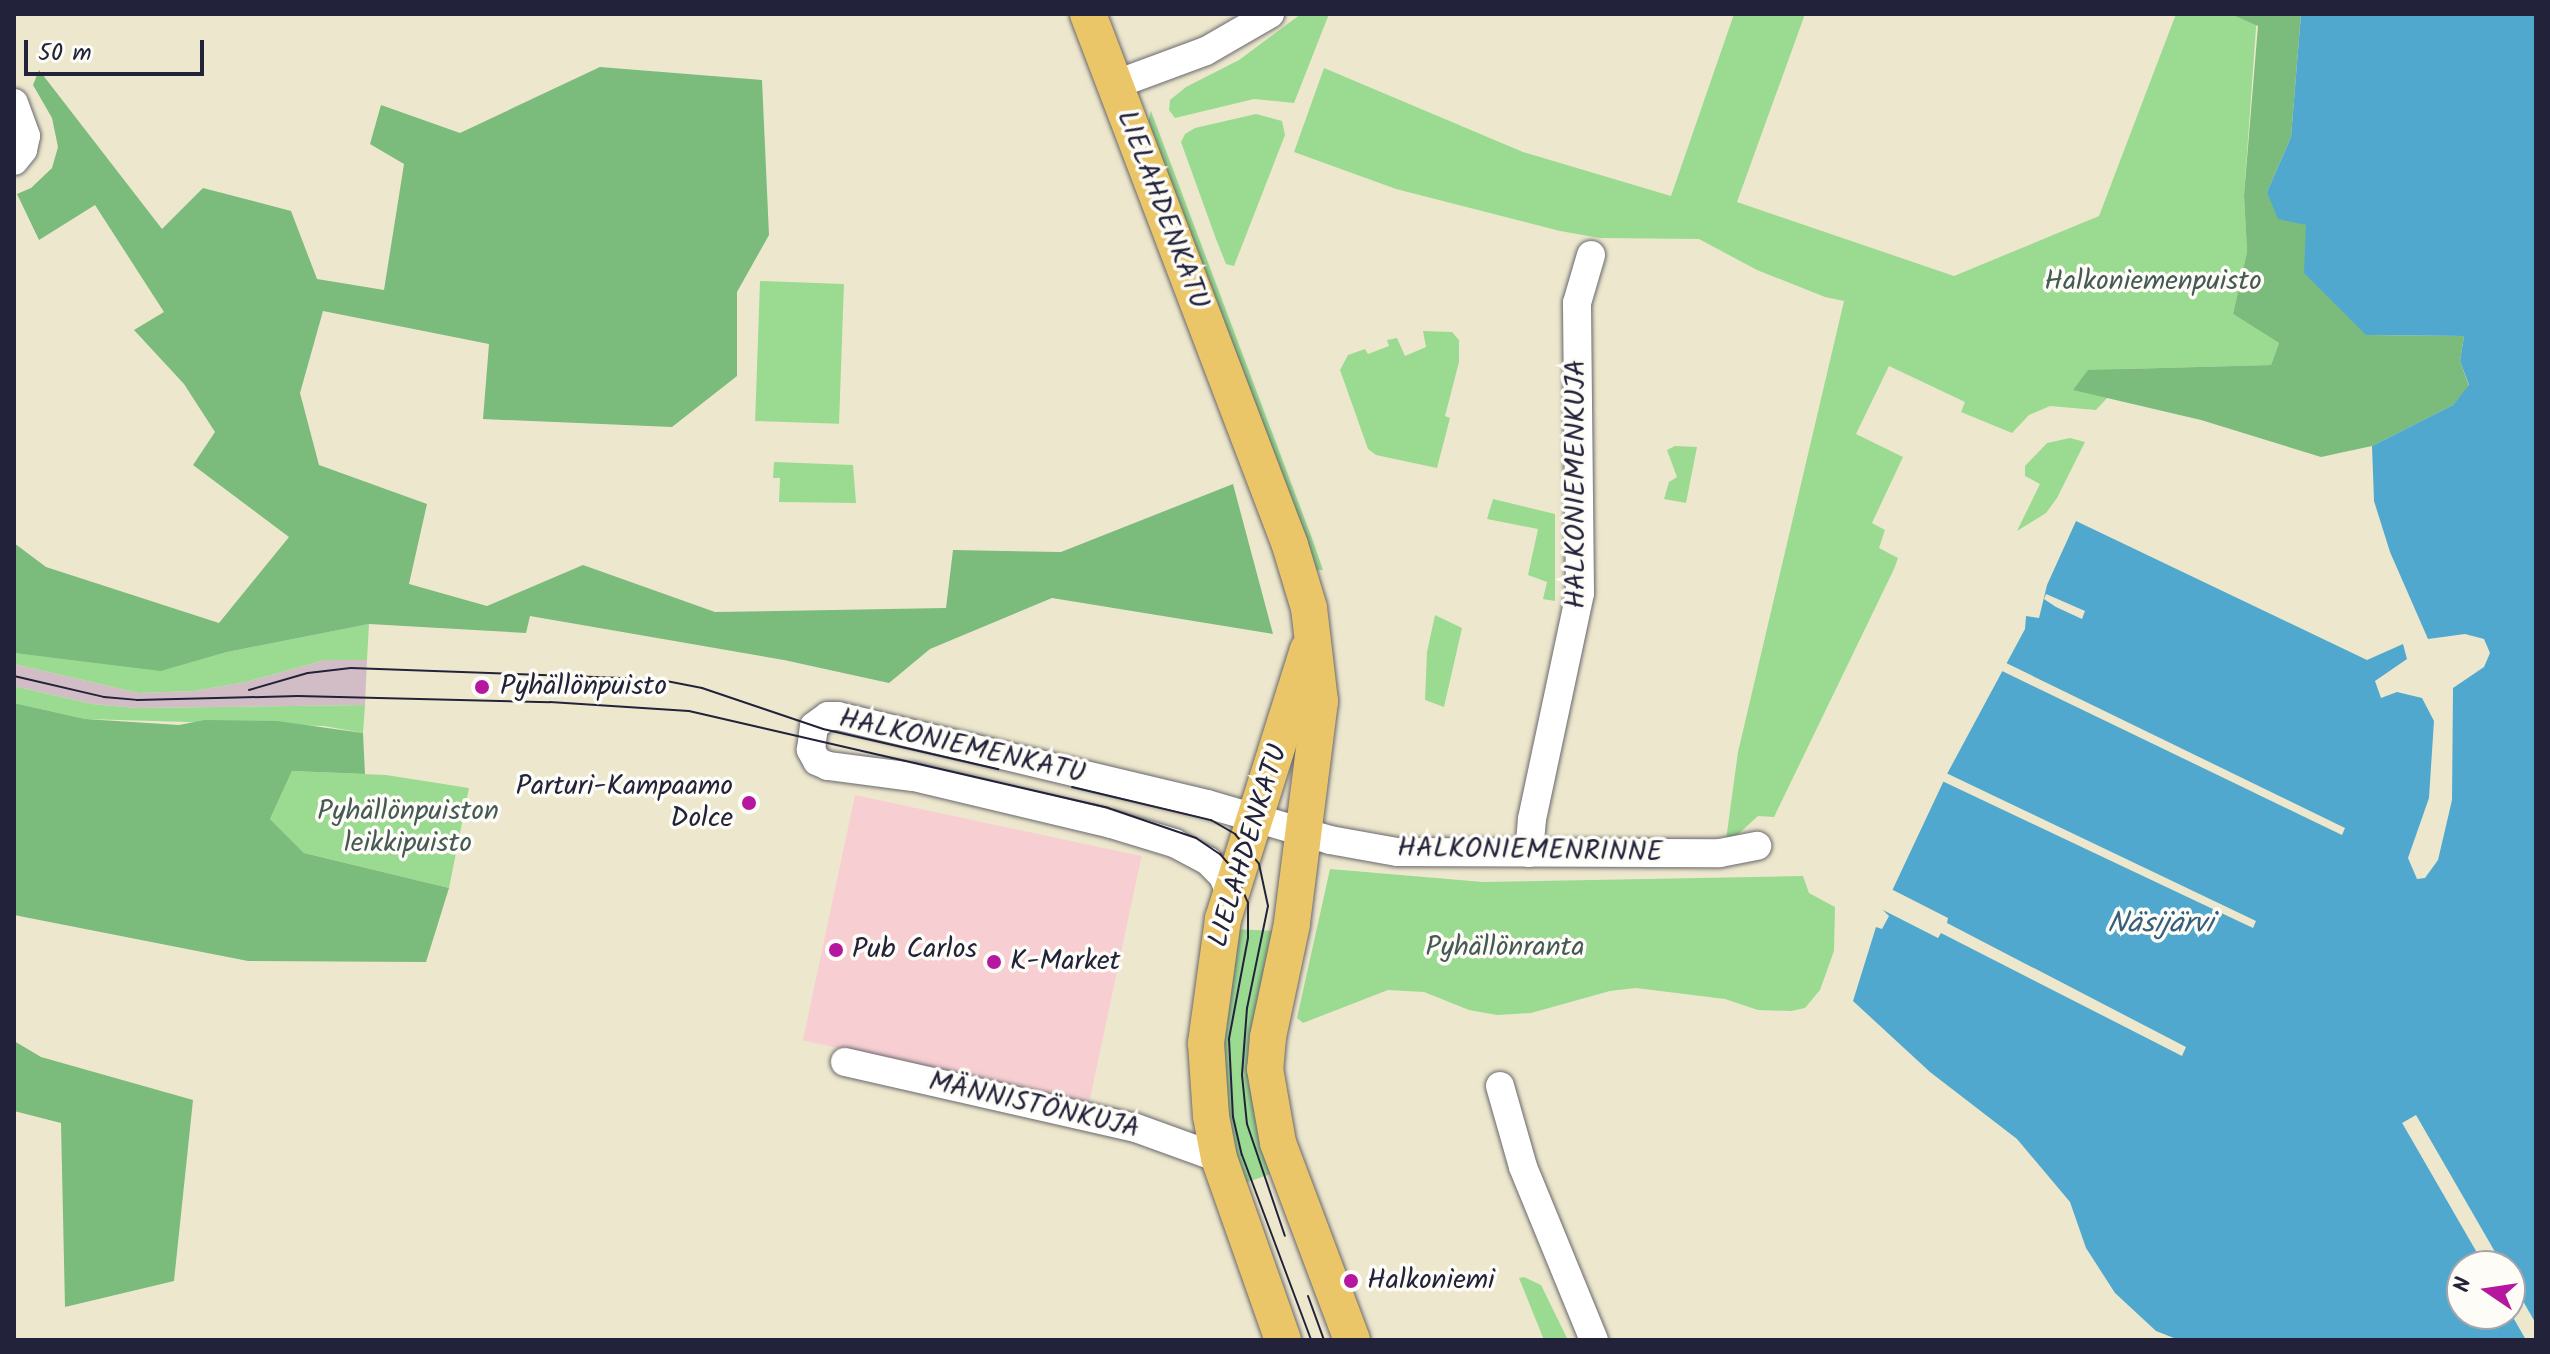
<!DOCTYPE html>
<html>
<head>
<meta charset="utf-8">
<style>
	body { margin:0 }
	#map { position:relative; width:2550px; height:1354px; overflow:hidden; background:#ede8cd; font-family:Kalam,sans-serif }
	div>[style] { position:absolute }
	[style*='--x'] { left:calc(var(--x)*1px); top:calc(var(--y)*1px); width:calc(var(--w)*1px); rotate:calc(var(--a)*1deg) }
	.built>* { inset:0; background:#f7cfd3; transform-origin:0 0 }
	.industrial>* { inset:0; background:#d2bdc7 }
	.green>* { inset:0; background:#9adb91; transform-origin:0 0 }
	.forest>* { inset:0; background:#7bbb7b }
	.water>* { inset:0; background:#51a8ce }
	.pier>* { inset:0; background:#ede8cd; transform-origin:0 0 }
	.roads { filter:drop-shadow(0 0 2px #69676e) drop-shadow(0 0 2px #69676e) }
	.minor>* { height:28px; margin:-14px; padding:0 14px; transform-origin:14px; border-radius:14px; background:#fff }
	.major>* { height:36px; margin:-18px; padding:0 18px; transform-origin:18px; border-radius:18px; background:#ebc669 }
	.tram>* { height:2px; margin:-1px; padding:0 1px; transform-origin:1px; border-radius:1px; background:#22223b }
	.dots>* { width:22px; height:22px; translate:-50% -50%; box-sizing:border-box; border:4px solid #fdfcf7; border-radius:50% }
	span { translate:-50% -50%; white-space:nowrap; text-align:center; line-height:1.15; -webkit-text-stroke:7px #fdfcf7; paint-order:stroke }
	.street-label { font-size:28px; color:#22223b }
	.park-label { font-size:28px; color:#465a55 }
	.poi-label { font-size:28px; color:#22223b }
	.left { translate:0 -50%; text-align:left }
	.right { translate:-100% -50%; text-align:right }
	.water-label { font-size:30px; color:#375e7d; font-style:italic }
	.frame { position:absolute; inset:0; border:16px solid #22223b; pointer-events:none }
	.north { position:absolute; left:2446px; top:1250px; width:80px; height:80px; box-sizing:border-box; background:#fdfcf7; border:2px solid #a5a5ac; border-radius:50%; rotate:283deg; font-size:22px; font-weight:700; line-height:32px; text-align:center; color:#22223b }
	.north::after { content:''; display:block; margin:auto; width:28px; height:36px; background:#b5179e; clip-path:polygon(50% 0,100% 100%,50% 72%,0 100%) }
	.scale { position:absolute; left:24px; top:40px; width:180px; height:36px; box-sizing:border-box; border:4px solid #22223b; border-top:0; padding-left:10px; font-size:24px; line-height:28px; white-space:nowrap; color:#22223b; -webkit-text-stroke:6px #fdfcf7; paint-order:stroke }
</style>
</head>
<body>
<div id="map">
	<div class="built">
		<div style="left:855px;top:795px;width:293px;height:251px;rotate:12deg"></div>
	</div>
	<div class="industrial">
		<div style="clip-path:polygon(325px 660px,367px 660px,365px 705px,137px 708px,92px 704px,14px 686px,14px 664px,139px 693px,194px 691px,246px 682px)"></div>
	</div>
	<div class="green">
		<div style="clip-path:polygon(1301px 14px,1329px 14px,1294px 103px,1254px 99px,1175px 118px,1169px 110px,1170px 100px,1186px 87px,1239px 60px)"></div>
		<div style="clip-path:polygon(1734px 14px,1805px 14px,1737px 202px,1954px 276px,2099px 216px,2176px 14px,2257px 14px,2244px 195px,2247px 252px,2233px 314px,2279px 343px,2271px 365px,2122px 369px,2107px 398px,2096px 410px,2050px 406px,2029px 415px,2012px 433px,1961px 412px,1965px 402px,1889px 366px,1856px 434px,1903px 457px,1872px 523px,1885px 530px,1879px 548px,1898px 558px,1894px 569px,1774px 817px,1758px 816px,1735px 837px,1726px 840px,1738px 752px,1844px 301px,1825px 297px,1757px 270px,1699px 239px,1600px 238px,1560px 231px,1396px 189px,1294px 152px,1324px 68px,1523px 152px,1671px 196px)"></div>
		<div style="clip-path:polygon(1151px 111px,1313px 541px,1323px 570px,1315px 570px,1147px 125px)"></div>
		<div style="clip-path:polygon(1256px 114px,1282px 121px,1285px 135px,1234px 266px,1226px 264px,1216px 239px,1181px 142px,1185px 134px,1195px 128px)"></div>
		<div style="left:760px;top:281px;width:84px;height:140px;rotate:2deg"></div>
		<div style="clip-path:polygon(1423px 331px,1452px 332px,1459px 340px,1459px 362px,1445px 416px,1450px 418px,1437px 468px,1376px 455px,1368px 449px,1340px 370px,1348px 355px,1365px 349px,1368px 354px,1389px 346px,1387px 340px,1397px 338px,1405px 356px,1426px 347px)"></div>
		<div style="clip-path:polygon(2070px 438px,2085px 442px,2057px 498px,2046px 513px,2017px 531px,2040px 484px,2025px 476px,2025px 466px,2047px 443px)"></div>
		<div style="clip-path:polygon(1675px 446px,1697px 447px,1686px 503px,1664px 499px,1669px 482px,1677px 477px,1667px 450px)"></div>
		<div style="clip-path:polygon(774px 462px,853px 465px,856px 503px,779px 502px,780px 478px,773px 478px)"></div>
		<div style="clip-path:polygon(1493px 499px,1555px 514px,1555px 601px,1543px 599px,1547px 582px,1528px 575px,1538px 529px,1487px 519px)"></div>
		<div style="clip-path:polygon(1435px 615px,1462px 628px,1444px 707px,1425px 700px,1427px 652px)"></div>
		<div style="clip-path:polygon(369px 624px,367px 660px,325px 660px,246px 682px,194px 691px,139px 693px,14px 664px,14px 653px,164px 670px,227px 652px)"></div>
		<div style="clip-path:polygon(14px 686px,92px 704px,137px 708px,365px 705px,363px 733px,324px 726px,85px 719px,14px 703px)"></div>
		<div style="clip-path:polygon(292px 771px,386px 775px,469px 788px,449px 888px,304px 853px,270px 819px)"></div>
		<div style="clip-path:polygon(1330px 869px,1483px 882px,1803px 876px,1809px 893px,1835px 907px,1834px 951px,1820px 990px,1805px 1008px,1791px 1011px,1758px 1010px,1725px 999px,1636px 988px,1610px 991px,1531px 1013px,1497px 1015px,1469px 1010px,1424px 992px,1388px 990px,1303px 1023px,1297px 1018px)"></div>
		<div style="clip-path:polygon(1233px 929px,1280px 931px,1279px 1171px,1236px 1186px,1219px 1101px)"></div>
		<div style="clip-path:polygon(1524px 1277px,1541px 1285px,1568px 1340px,1544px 1340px,1519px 1278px)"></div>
	</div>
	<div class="forest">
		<div style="clip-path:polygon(2231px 14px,2301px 14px,2291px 137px,2267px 192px,2306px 225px,2366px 335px,2464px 336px,2460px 361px,2469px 386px,2453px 405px,2372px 446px,2321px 457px,2201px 420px,2073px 390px,2088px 370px,2271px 365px,2279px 343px,2233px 314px,2247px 252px,2244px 195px,2258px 26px)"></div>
		<div style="clip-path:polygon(600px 67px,762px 80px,769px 235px,737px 292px,737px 376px,672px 427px,483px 419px,489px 344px,323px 311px,300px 393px,319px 465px,427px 504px,409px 584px,487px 606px,583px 565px,715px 612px,946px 608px,953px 550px,1061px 552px,1233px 484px,1273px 634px,1052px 598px,930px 649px,889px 683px,784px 660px,530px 616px,526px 633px,369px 624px,227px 652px,161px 671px,14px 653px,14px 543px,46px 567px,219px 623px,289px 537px,193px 465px,215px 432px,184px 384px,134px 330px,164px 312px,95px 205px,39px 240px,17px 194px,31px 188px,52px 168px,58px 147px,52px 118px,33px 85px,39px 70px,162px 229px,203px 188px,291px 211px,317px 279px,384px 290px,404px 164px,370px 144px,381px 105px,460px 133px)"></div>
		<div style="clip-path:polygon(14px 703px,85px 719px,179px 725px,205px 720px,277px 721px,363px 733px,365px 774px,292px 771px,270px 819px,304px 853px,449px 888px,426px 962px,248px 961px,14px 915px)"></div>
		<div style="clip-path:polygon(14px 1041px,41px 1057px,193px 1100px,174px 1281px,65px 1307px,61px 1123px,14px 1111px)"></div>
	</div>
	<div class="water">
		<div style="clip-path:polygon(evenodd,2301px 14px,2536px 14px,2536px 1340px,2179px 1340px,2156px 1331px,2115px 1293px,2086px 1248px,2070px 1202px,2017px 1139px,1930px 1072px,1853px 1001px,1876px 927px,1882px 929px,1889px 916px,1883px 910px,1947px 774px,2025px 629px,2026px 616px,2039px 618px,2047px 585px,2076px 521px,2367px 660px,2403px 644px,2407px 659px,2375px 681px,2381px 698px,2397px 692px,2422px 698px,2434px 721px,2429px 798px,2408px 858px,2417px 879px,2425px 878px,2438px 860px,2452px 800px,2453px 688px,2484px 667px,2490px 653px,2484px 639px,2465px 634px,2428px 639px,2390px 552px,2374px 501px,2372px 446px,2453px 405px,2469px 385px,2460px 361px,2464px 336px,2366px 335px,2304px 273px,2306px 225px,2278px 219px,2267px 192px,2291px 137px,2301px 14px,2462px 1266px,2510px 1266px,2510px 1314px,2462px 1314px,2462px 1266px)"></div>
	</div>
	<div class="pier">
		<div style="clip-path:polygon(2046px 594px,2085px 611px,2082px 619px,2056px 607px,2044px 599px)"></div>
		<div style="clip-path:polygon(2001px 661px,2004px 662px,2345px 828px,2342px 835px,2000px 670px,1997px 668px)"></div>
		<div style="clip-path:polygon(1944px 772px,2256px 921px,2253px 928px,1940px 780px)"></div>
		<div style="clip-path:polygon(1891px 889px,1948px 918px,1947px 923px,2186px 1047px,2182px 1056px,1941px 933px,1938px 938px,1881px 909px)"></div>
		<div style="left:2416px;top:1115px;width:174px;height:16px;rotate:60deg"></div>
		<div style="clip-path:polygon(2510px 1278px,2536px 1324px,2536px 1340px,2526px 1340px,2510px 1312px)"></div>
	</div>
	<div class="roads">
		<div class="minor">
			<div style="--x:1114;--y:85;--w:98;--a:-20.3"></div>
			<div style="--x:1206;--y:51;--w:74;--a:-30"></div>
			<div style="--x:14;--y:103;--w:35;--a:70"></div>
			<div style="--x:26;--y:136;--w:14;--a:102"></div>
			<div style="--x:23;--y:150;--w:14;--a:129"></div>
			<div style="--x:1529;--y:853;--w:34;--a:-85"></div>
			<div style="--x:1532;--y:819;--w:231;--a:-78"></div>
			<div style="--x:1580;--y:593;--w:290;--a:-90.6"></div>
			<div style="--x:1577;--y:303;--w:50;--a:-73.7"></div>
			<div style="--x:1231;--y:896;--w:22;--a:-112"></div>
			<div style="--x:1223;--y:876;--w:21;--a:-135"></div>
			<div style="--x:1208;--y:861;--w:38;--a:-152"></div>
			<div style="--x:1174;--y:843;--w:66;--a:-163.2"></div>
			<div style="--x:1111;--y:824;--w:204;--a:-166.6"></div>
			<div style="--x:913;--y:777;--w:86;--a:-172.6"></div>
			<div style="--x:828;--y:766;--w:12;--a:-156"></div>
			<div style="--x:817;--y:761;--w:13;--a:-119"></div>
			<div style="--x:811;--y:750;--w:24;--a:-83"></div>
			<div style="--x:814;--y:726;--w:17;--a:-36"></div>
			<div style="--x:828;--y:716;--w:10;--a:0"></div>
			<div style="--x:838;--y:716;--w:379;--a:13.4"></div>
			<div style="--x:1207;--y:804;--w:128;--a:16.3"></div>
			<div style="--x:1330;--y:840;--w:68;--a:10.2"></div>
			<div style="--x:1397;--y:852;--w:323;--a:0.2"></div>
			<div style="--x:1720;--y:853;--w:38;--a:-11"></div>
			<div style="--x:845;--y:1062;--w:298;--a:12.8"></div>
			<div style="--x:1136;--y:1128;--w:88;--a:19.9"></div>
			<div style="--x:1500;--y:1086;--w:84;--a:74.1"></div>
			<div style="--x:1523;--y:1167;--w:187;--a:67.7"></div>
		</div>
		<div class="major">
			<div style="--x:1088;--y:14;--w:568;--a:69.17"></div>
			<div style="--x:1290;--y:545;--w:66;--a:73.2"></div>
			<div style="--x:1309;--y:608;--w:94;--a:83.3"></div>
			<div style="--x:1320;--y:701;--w:225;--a:97.2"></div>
			<div style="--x:1292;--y:924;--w:116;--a:102"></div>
			<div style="--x:1268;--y:1037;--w:32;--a:95"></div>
			<div style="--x:1265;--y:1069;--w:75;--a:80"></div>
			<div style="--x:1278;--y:1143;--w:210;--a:69.4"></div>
			<div style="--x:1283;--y:1340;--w:193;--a:-109.4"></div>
			<div style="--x:1219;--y:1158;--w:43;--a:-100.8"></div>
			<div style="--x:1211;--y:1116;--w:73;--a:-93.9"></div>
			<div style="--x:1206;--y:1043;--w:125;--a:-82.2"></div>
			<div style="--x:1223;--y:919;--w:282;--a:-72.5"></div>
		</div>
	</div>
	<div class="tram">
		<div style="--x:14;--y:676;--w:92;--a:13.1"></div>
		<div style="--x:104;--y:697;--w:33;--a:5"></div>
		<div style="--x:137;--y:700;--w:161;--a:-1.4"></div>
		<div style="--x:298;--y:696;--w:252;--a:1.4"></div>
		<div style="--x:550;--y:702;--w:139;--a:3.7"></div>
		<div style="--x:689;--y:711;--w:430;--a:13"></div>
		<div style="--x:1108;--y:808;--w:93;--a:18.8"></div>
		<div style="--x:1196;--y:838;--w:29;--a:34"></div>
		<div style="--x:1220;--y:854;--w:20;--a:49"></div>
		<div style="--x:1233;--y:869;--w:37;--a:66"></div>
		<div style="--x:1248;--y:903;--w:35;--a:90"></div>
		<div style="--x:1248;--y:938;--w:103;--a:100.7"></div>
		<div style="--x:1229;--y:1039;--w:78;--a:87.1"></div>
		<div style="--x:1233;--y:1117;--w:39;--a:77"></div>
		<div style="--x:1242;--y:1155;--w:197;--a:69.5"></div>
		<div style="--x:249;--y:690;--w:61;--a:-16.1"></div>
		<div style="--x:308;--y:673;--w:43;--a:-6.6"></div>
		<div style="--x:351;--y:668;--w:305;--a:2.1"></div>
		<div style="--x:656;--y:679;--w:47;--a:11.1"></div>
		<div style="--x:702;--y:688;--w:128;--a:18.7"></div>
		<div style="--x:823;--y:729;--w:180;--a:12.9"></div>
		<div style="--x:1072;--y:787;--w:143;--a:13.4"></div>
		<div style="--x:1211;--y:820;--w:28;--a:30"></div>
		<div style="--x:1235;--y:834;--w:38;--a:51"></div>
		<div style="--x:1259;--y:864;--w:43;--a:77.9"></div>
		<div style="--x:1268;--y:906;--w:104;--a:101.6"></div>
		<div style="--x:1247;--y:1008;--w:67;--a:94.3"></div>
		<div style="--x:1242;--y:1075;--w:49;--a:84.2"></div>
		<div style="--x:1247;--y:1124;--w:118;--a:71.3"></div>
		<div style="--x:1308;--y:1296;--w:47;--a:70"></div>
	</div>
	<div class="dots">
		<div style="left:482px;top:687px;background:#b5179e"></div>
		<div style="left:749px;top:803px;background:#b5179e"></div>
		<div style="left:836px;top:950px;background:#b5179e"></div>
		<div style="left:994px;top:962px;background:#b5179e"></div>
		<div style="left:1351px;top:1281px;background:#b5179e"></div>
	</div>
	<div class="street-label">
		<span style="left:1162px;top:210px;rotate:69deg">LIELAHDENKATU</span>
		<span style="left:1577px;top:484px;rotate:-90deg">HALKONIEMENKUJA</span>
		<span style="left:962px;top:747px;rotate:13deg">HALKONIEMENKATU</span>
		<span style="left:1249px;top:846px;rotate:-73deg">LIELAHDENKATU</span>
		<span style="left:1530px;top:851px;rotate:1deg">HALKONIEMENRINNE</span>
		<span style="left:1034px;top:1106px;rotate:13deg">MÄNNISTÖNKUJA</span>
	</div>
	<div class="park-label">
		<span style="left:2153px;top:282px">Halkoniemenpuisto</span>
		<span style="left:408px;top:828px">Pyhällönpuiston<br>leikkipuisto</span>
		<span style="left:1505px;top:948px">Pyhällönranta</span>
	</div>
	<div class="poi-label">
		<span class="left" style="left:500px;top:687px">Pyhällönpuisto</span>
		<span class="right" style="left:733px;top:803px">Parturi-Kampaamo<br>Dolce</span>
		<span class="left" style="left:852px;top:950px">Pub Carlos</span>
		<span class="left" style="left:1010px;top:962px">K-Market</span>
		<span class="left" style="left:1367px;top:1281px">Halkoniemi</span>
	</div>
	<div class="water-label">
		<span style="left:2160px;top:924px">Näsijärvi</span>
	</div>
	<div class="frame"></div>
	<div class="north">N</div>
	<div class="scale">50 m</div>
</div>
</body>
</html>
